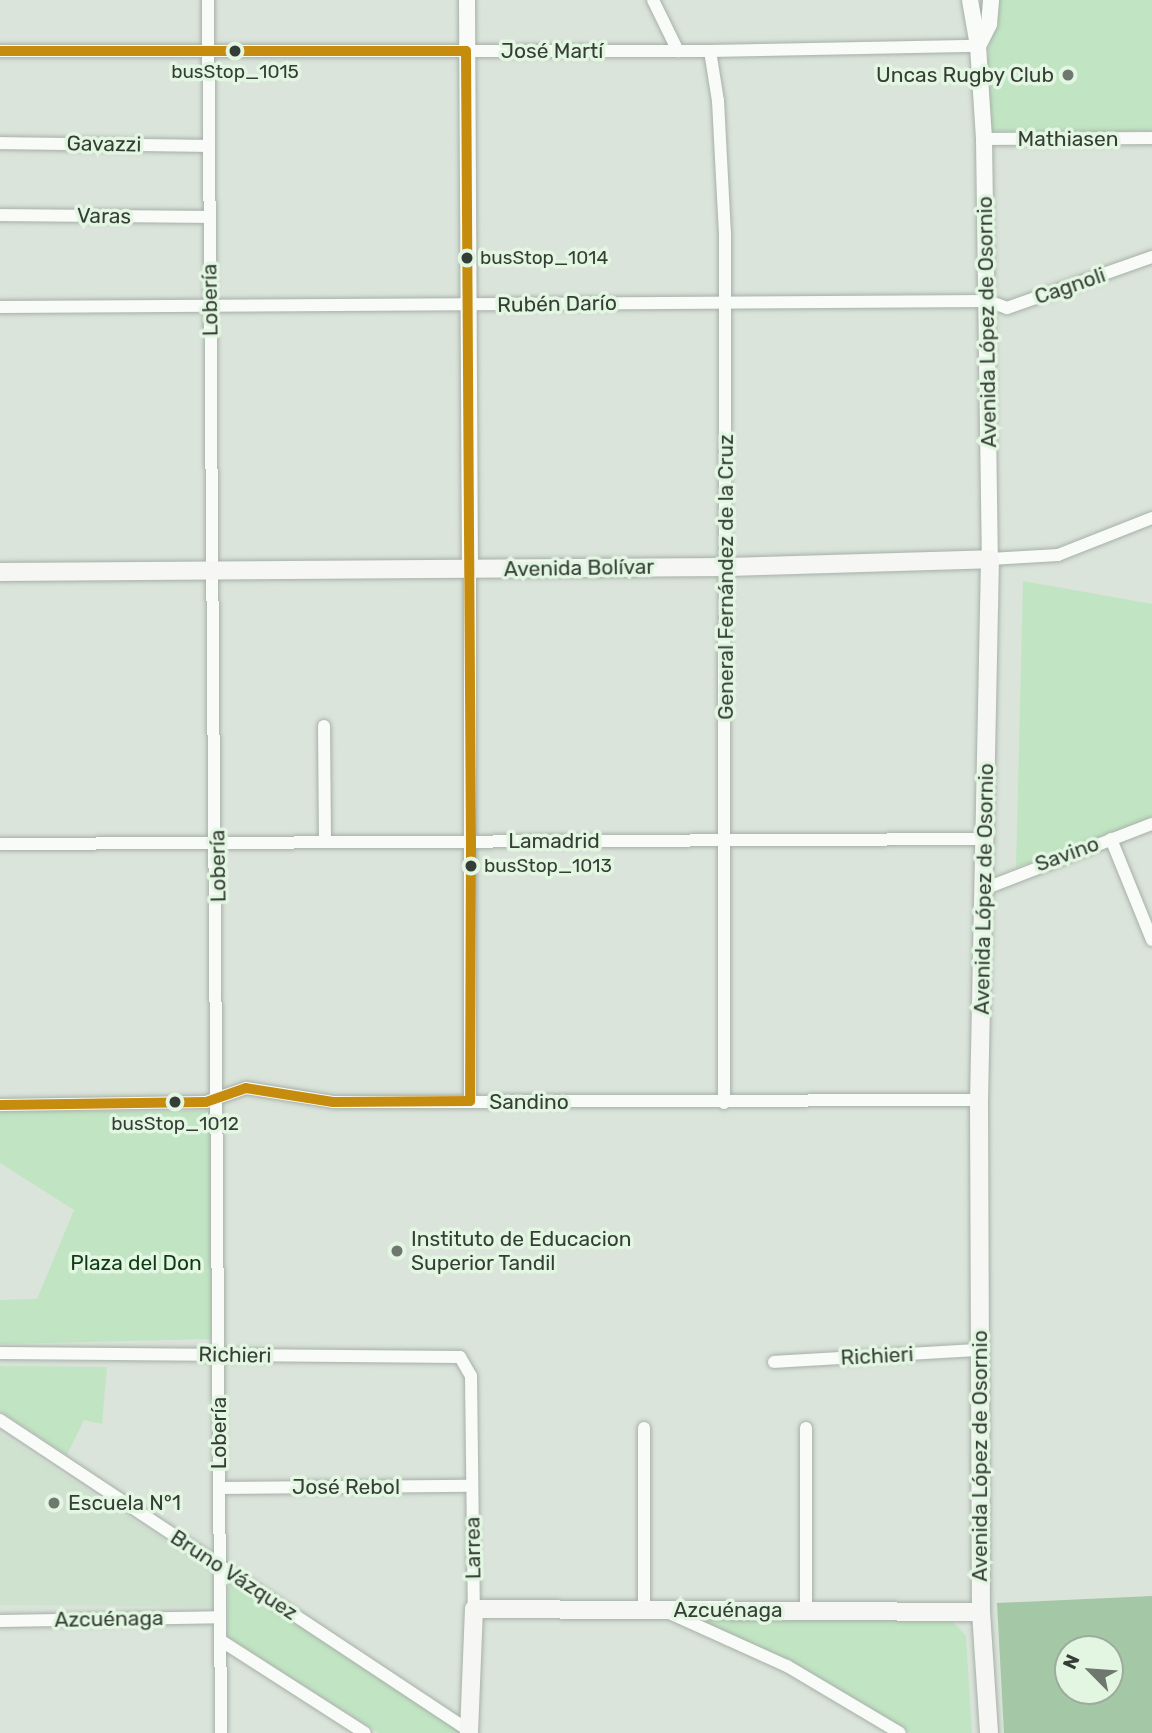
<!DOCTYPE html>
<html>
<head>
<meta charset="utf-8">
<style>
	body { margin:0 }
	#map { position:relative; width:1152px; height:1733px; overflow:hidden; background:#dae4da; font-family:Rubik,sans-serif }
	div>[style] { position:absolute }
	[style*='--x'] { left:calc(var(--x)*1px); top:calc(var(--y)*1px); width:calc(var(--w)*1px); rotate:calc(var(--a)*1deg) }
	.built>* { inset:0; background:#cfe2d0 }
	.green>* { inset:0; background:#c1e5c3 }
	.forest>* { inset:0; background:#a4c7a5 }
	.roads { filter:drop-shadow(0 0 2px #a7b0a8) drop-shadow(0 0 2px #a7b0a8) }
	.minor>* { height:12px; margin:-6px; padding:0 6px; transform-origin:6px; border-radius:6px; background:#f9fbf9 }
	.tertiary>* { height:16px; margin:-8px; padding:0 8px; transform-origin:8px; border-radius:8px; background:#f9fbf9 }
	.secondary>* { height:18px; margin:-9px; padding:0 9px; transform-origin:9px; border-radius:9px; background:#f6f6f4 }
	.bus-1>* { height:10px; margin:-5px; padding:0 5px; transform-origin:5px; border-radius:5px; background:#c68c0e }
	.dots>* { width:19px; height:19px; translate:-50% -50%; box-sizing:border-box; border:4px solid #e2f6e2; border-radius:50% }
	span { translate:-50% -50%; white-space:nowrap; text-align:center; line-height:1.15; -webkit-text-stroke:7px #e2f6e2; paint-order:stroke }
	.bus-label { font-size:19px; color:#353e36 }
	.left { translate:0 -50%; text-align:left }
	.street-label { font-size:21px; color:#353e36 }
	.poi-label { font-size:21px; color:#353e36 }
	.right { translate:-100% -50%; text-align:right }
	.park-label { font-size:21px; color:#103a16 }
	.north { position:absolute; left:1054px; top:1635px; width:70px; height:70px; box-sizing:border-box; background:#e2f6e2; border:2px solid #9dac9d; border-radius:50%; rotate:295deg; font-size:19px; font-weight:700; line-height:28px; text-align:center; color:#353e36 }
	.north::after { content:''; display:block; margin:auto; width:24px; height:32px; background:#6f786f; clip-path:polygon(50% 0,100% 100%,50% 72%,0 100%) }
</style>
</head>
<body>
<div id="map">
	<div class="built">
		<div style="clip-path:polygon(0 1433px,214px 1573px,213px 1607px,0 1605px)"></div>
	</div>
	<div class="green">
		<div style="clip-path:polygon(995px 0,1152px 0,1152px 131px,992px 131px,983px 99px)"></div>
		<div style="clip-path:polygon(1023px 581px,1152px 604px,1152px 823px,1016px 867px)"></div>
		<div style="clip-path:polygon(0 1111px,213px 1111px,215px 1339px,0 1344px,0 1300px,37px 1299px,74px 1210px,0 1163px)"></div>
		<div style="clip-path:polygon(0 1366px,107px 1367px,102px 1424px,84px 1420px,67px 1455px,0 1411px)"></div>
		<div style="clip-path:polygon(229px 1581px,464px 1733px,379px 1733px,227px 1637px)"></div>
		<div style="clip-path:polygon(682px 1617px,951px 1620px,966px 1636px,972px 1733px,911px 1733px,803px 1669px)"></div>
	</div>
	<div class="forest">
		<div style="clip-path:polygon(evenodd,1152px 1596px,1152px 1733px,1004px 1733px,997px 1603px,1152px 1596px,1068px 1649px,1110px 1649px,1110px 1691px,1068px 1691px,1068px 1649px)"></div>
	</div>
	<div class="roads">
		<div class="minor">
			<div style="--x:208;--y:0;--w:1733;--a:89.57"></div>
			<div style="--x:653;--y:0;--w:57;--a:63.9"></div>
			<div style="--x:0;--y:51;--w:710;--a:0"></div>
			<div style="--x:710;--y:51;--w:268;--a:-1.1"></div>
			<div style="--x:710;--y:51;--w:51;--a:80.9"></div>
			<div style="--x:718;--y:101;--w:132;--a:87"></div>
			<div style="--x:725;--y:233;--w:870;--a:90.07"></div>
			<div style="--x:984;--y:139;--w:168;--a:-0.3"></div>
			<div style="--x:0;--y:143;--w:208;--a:0.8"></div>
			<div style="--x:0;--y:215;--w:209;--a:0.5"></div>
			<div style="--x:0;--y:307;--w:988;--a:-0.35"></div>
			<div style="--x:988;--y:301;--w:20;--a:20"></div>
			<div style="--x:1007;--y:308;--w:154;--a:-19.4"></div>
			<div style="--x:990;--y:559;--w:68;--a:-3.4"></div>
			<div style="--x:1058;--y:555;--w:101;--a:-21.5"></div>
			<div style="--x:470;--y:569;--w:532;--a:90"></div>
			<div style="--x:324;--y:726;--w:116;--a:89.5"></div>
			<div style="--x:1111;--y:839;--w:109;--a:67.9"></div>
			<div style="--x:0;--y:844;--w:983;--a:-0.29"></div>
			<div style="--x:984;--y:889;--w:180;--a:-21.2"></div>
			<div style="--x:0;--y:1105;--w:206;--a:-0.8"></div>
			<div style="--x:206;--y:1102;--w:42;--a:-19.3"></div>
			<div style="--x:246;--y:1088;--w:88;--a:9.1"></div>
			<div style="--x:333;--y:1102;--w:646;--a:-0.18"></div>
			<div style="--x:0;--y:1353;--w:460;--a:0.5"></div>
			<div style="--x:460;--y:1357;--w:22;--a:60"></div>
			<div style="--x:471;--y:1376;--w:233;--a:89.3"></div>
			<div style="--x:774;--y:1362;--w:205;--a:-3.4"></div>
			<div style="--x:0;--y:1420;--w:561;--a:33.52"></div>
			<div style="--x:806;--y:1428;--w:183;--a:90"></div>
			<div style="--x:219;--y:1488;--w:253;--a:-0.5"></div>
			<div style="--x:644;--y:1609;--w:181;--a:-90"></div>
			<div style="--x:665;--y:1611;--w:134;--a:24.3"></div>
			<div style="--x:787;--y:1666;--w:131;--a:30.7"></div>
			<div style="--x:0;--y:1621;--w:219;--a:-1"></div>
			<div style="--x:220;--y:1640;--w:172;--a:32.7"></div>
		</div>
		<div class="tertiary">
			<div style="--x:467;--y:0;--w:569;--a:89.7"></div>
			<div style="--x:970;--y:0;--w:47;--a:80.1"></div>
			<div style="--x:978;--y:46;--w:93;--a:86.3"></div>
			<div style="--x:984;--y:139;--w:420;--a:89.2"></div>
			<div style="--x:978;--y:46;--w:25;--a:-63"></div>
			<div style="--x:989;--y:24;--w:24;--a:-85"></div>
		</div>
		<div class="secondary">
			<div style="--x:0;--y:572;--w:728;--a:-0.39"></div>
			<div style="--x:728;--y:567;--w:262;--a:-1.7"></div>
			<div style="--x:990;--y:559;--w:541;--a:91.16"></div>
			<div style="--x:979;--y:1100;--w:512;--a:89.78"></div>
			<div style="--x:981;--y:1612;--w:121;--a:86.2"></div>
			<div style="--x:469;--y:1733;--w:124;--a:-87.7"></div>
			<div style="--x:474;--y:1609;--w:507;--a:0.34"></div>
		</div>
	</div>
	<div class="bus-1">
		<div style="--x:0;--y:51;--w:466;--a:0"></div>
		<div style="--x:466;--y:51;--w:790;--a:89.64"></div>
		<div style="--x:471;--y:841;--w:260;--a:90.2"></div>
		<div style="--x:470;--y:1101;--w:137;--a:179.6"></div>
		<div style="--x:333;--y:1102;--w:88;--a:-170.9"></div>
		<div style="--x:246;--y:1088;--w:42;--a:160.7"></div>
		<div style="--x:206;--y:1102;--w:206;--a:179.2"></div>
	</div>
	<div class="dots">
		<div style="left:235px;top:51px;background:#353e36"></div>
		<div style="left:1068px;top:75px;background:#6f786f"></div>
		<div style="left:467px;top:258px;background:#353e36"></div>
		<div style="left:471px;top:866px;background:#353e36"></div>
		<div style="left:175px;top:1102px;background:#353e36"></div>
		<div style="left:397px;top:1251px;background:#6f786f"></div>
		<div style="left:54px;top:1503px;background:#6f786f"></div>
	</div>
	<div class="bus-label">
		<span style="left:235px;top:72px">busStop_1015</span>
		<span class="left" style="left:480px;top:258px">busStop_1014</span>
		<span class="left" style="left:484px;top:866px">busStop_1013</span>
		<span style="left:175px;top:1124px">busStop_1012</span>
	</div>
	<div class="street-label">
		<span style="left:552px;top:51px">José Martí</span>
		<span style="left:1068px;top:139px">Mathiasen</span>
		<span style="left:104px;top:144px;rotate:1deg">Gavazzi</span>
		<span style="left:104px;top:216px;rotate:1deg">Varas</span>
		<span style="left:1070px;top:286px;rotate:-19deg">Cagnoli</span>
		<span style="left:210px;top:300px;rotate:-91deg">Lobería</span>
		<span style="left:557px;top:304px;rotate:-1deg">Rubén Darío</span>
		<span style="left:987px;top:322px;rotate:-91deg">Avenida López de Osornio</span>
		<span style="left:579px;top:568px;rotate:-1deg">Avenida Bolívar</span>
		<span style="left:726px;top:577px;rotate:-90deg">General Fernández de la Cruz</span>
		<span style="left:554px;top:841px">Lamadrid</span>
		<span style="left:1067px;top:854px;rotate:-20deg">Savino</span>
		<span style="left:218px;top:866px;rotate:-91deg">Lobería</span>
		<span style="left:984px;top:889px;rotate:-89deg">Avenida López de Osornio</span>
		<span style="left:529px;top:1102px">Sandino</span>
		<span style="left:235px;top:1355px;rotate:1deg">Richieri</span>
		<span style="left:877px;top:1356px;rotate:-3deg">Richieri</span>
		<span style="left:219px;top:1433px;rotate:-90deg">Lobería</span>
		<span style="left:980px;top:1456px;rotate:-90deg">Avenida López de Osornio</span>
		<span style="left:346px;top:1487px">José Rebol</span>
		<span style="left:473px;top:1548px;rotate:-91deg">Larrea</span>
		<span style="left:234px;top:1575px;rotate:33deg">Bruno Vázquez</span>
		<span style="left:728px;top:1610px">Azcuénaga</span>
		<span style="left:109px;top:1619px;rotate:-1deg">Azcuénaga</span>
	</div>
	<div class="poi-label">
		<span class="right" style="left:1054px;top:75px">Uncas Rugby Club</span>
		<span class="left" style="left:411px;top:1251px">Instituto de Educacion<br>Superior Tandil</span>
		<span class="left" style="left:68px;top:1503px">Escuela N°1</span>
	</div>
	<div class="park-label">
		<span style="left:136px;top:1263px">Plaza del Don</span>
	</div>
	<div class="north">N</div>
</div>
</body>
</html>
